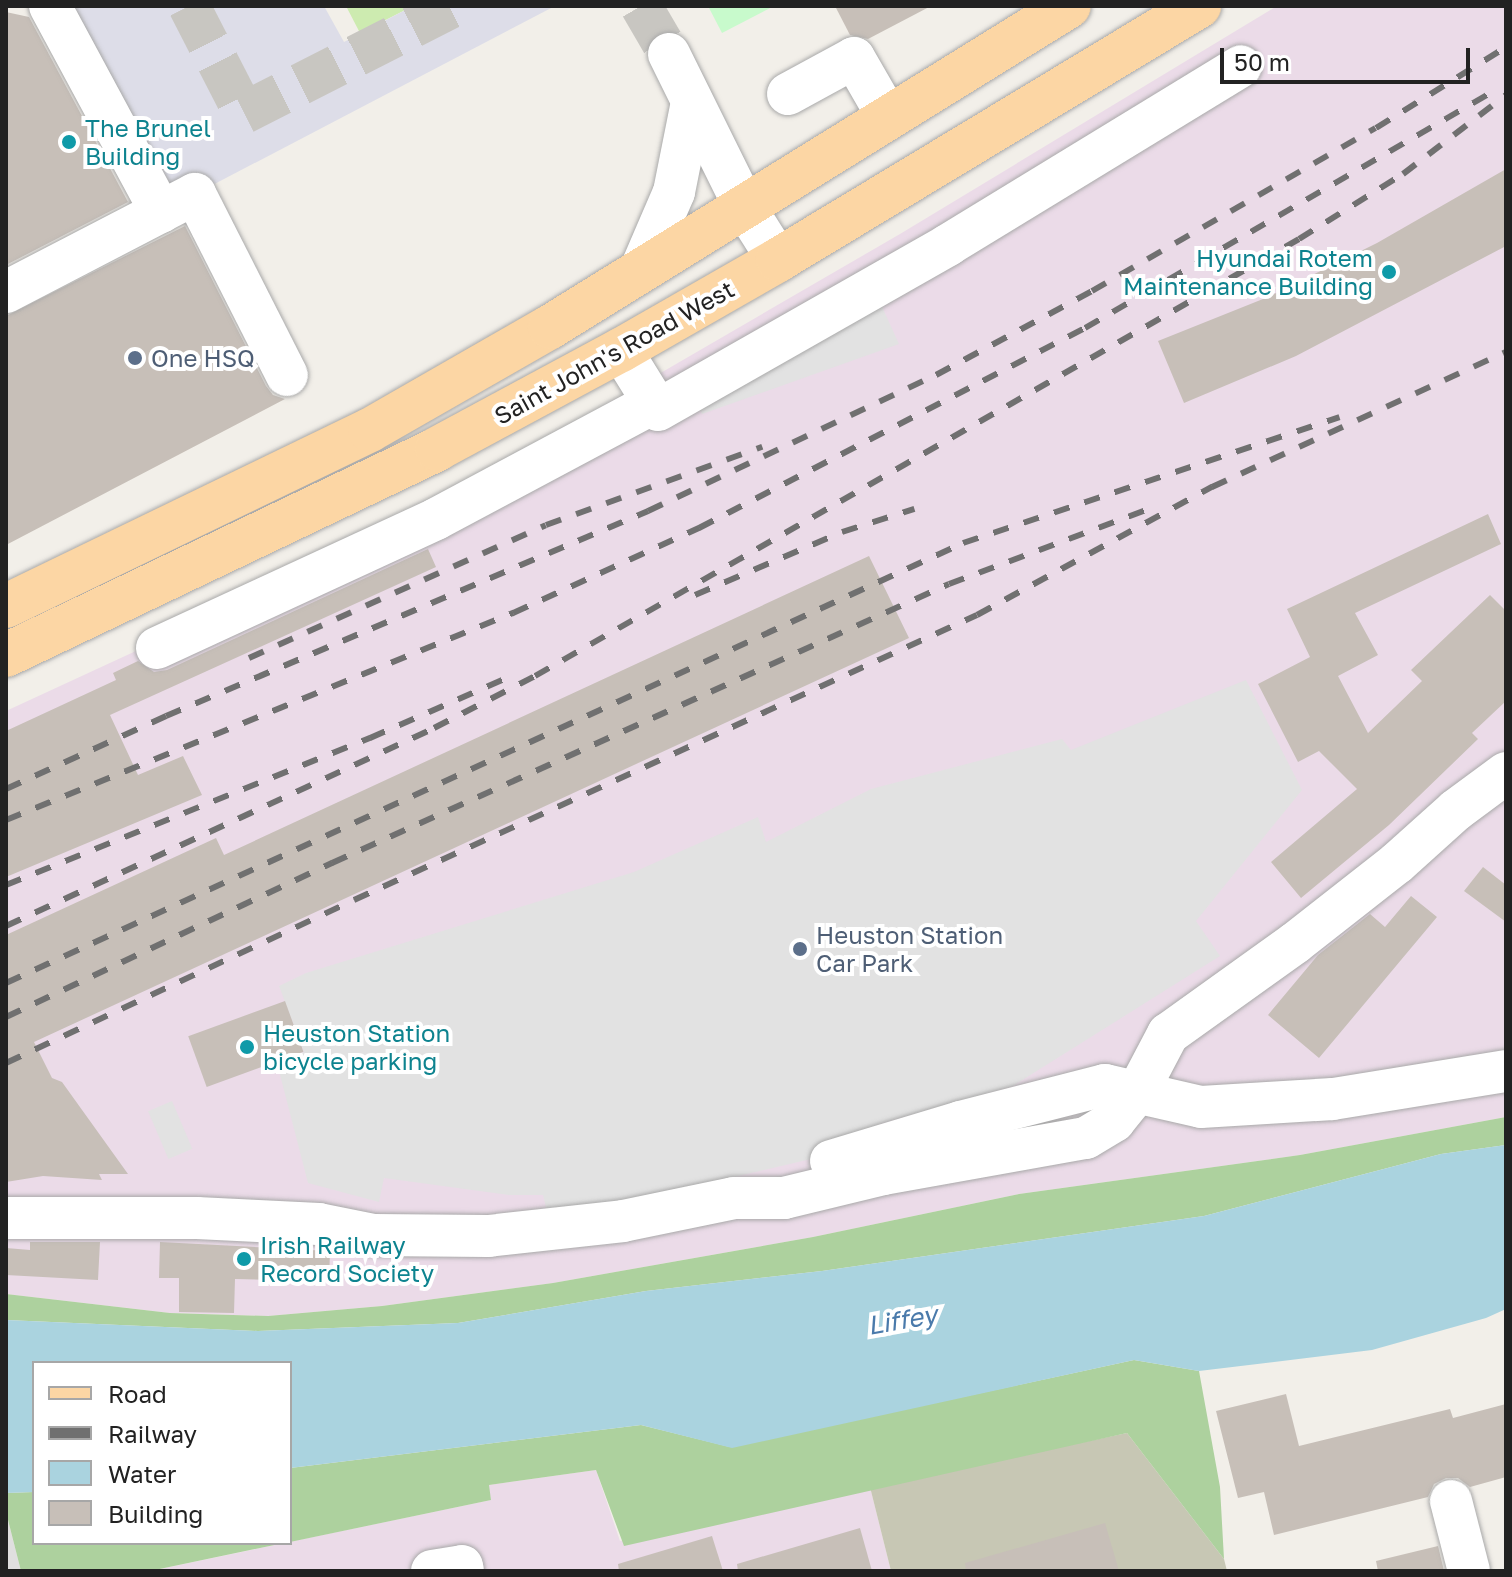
<!DOCTYPE html>
<html>
<head>
<meta charset="utf-8">
<style>
	body { margin:0 }
	#map { position:relative; width:1512px; height:1577px; overflow:hidden; background:#f2efe9; font-family:"Golos Text",sans-serif }
	div>[style] { position:absolute }
	[style*='--x'] { left:calc(var(--x)*1px); top:calc(var(--y)*1px); width:calc(var(--w)*1px); rotate:calc(var(--a)*1deg) }
	.residential>* { inset:0; background:#e0dfdf }
	.industrial>* { inset:0; background:#ebdbe8 }
	.construction>* { inset:0; background:#c7c7b4 }
	.grass>* { inset:0; background:#cdebb0 }
	.forest>* { inset:0; background:#add19e }
	.park>* { inset:0; background:#c8facc }
	.parking>* { inset:0; background:#e2e2e2; transform-origin:0 0 }
	.plaza>* { inset:0; background:#dddde8 }
	.water>* { inset:0; background:#aad3df }
	.building>* { inset:0; background:#c7bfb8; transform-origin:0 0 }
	.minor-tunnel>* { height:42px; margin-top:-21px; transform-origin:0; background:repeating-linear-gradient(90deg,#c8c6c1 0 42px,transparent 0 63px) }
	.roads { filter:drop-shadow(0 0 2px #a9a9a9) drop-shadow(0 0 2px #a9a9a9) }
	.minor>* { height:42px; margin:-21px; padding:0 21px; transform-origin:21px; border-radius:21px; background:#fff }
	.major>* { height:44px; margin:-22px; padding:0 22px; transform-origin:22px; border-radius:22px; background:#fcd6a4 }
	.rail>* { height:6px; margin-top:-3px; transform-origin:0; background:repeating-linear-gradient(90deg,#707070 0 16px,transparent 0 32px) }
	.dots>* { width:22px; height:22px; translate:-50% -50%; box-sizing:border-box; border:4px solid #fff; border-radius:50% }
	span { translate:-50% -50%; white-space:nowrap; text-align:center; line-height:1.15; -webkit-text-stroke:8px #fff; paint-order:stroke }
	.culture-label { font-size:24px; color:#0d838f }
	.left { translate:0 -50%; text-align:left }
	.right { translate:-100% -50%; text-align:right }
	.street-label { font-size:24px; color:#222 }
	.service-label { font-size:24px; color:#4e5e75 }
	.water-label { font-size:26px; color:#4a7aab; font-style:italic }
	.frame { position:absolute; inset:0; border:8px solid #222; pointer-events:none }
	.legend { position:absolute; left:32px; top:1361px; width:260px; height:184px; box-sizing:border-box; background:#fff; border:2px solid #a7a7a7; margin:0; padding:10px 14px; list-style:none; font-size:24px; color:#222 }
	.legend li { display:flex; align-items:center; gap:16px; height:40px }
	.legend b { width:40px; border:2px solid #a7a7a7 }
	.scale { position:absolute; left:1220px; top:48px; width:250px; height:36px; box-sizing:border-box; border:4px solid #222; border-top:0; padding-left:10px; font-size:24px; line-height:28px; white-space:nowrap; color:#222; -webkit-text-stroke:6px #fff; paint-order:stroke }
</style>
</head>
<body>
<div id="map">
	<div class="residential">
		<div style="clip-path:polygon(6px 1512px,21px 1571px,6px 1571px)"></div>
	</div>
	<div class="industrial">
		<div style="clip-path:polygon(1277px 6px,1506px 6px,1506px 1117px,1300px 1155px,1019px 1194px,813px 1237px,553px 1283px,382px 1306px,268px 1316px,170px 1313px,6px 1294px,6px 711px,357px 549px,900px 234px)"></div>
		<div style="clip-path:polygon(596px 1470px,620px 1541px,870px 1487px,891px 1571px,150px 1571px,491px 1500px,488px 1485px)"></div>
	</div>
	<div class="construction">
		<div style="clip-path:polygon(1127px 1433px,1224px 1559px,1227px 1571px,891px 1571px,870px 1487px)"></div>
	</div>
	<div class="grass">
		<div style="clip-path:polygon(346px 6px,413px 6px,360px 33px)"></div>
	</div>
	<div class="forest">
		<div style="clip-path:polygon(1506px 1117px,1506px 1145px,1441px 1154px,1204px 1216px,822px 1271px,646px 1291px,458px 1323px,258px 1331px,6px 1320px,6px 1294px,170px 1313px,268px 1316px,382px 1306px,553px 1283px,813px 1237px,1019px 1194px,1300px 1155px)"></div>
		<div style="clip-path:polygon(1134px 1360px,1199px 1371px,1220px 1487px,1224px 1559px,1127px 1433px,624px 1546px,596px 1470px,489px 1485px,491px 1500px,290px 1542px,290px 1468px,641px 1425px,730px 1447px)"></div>
		<div style="clip-path:polygon(34px 1492px,34px 1543px,284px 1543px,150px 1571px,21px 1571px,6px 1512px,6px 1493px)"></div>
	</div>
	<div class="park">
		<div style="clip-path:polygon(708px 6px,774px 6px,722px 33px)"></div>
	</div>
	<div class="parking">
		<div style="clip-path:polygon(869px 278px,899px 344px,702px 414px,690px 383px)"></div>
		<div style="clip-path:polygon(1246px 680px,1302px 790px,1196px 921px,1220px 956px,1013px 1086px,882px 1123px,828px 1155px,549px 1220px,543px 1195px,509px 1195px,384px 1178px,379px 1202px,308px 1183px,277px 1063px,304px 1052px,279px 986px,306px 973px,634px 872px,758px 817px,766px 842px,871px 789px,1062px 739px,1071px 750px)"></div>
		<div style="left:172px;top:1101px;width:52px;height:26px;rotate:67deg"></div>
	</div>
	<div class="plaza">
		<div style="clip-path:polygon(50px 6px,324px 6px,344px 42px,413px 6px,555px 6px,161px 212px)"></div>
	</div>
	<div class="water">
		<div style="clip-path:polygon(1506px 1145px,1506px 1309px,1486px 1318px,1372px 1350px,1199px 1371px,1134px 1360px,732px 1448px,641px 1425px,290px 1468px,290px 1363px,34px 1363px,34px 1492px,6px 1493px,6px 1320px,258px 1331px,458px 1323px,646px 1291px,822px 1271px,1204px 1216px,1441px 1154px)"></div>
	</div>
	<div class="building">
		<div style="clip-path:polygon(835px 6px,931px 6px,868px 39px,850px 35px)"></div>
		<div style="clip-path:polygon(6px 12px,29px 17px,128px 202px,6px 265px)"></div>
		<div style="clip-path:polygon(1506px 169px,1506px 246px,1296px 356px,1184px 403px,1158px 341px,1268px 297px,1377px 243px)"></div>
		<div style="clip-path:polygon(185px 226px,266px 386px,273px 395px,285px 399px,6px 545px,6px 316px)"></div>
		<div style="clip-path:polygon(1488px 514px,1501px 544px,1355px 613px,1378px 655px,1338px 676px,1368px 733px,1422px 681px,1411px 670px,1490px 595px,1506px 611px,1506px 701px,1472px 733px,1478px 739px,1389px 825px,1301px 898px,1271px 862px,1357px 789px,1319px 751px,1298px 762px,1258px 684px,1310px 657px,1287px 609px)"></div>
		<div style="clip-path:polygon(428px 549px,436px 567px,110px 715px,138px 775px,183px 756px,202px 795px,6px 877px,6px 731px,116px 680px,113px 673px,138px 661px,154px 672px,167px 670px)"></div>
		<div style="clip-path:polygon(869px 556px,909px 638px,34px 1042px,52px 1078px,62px 1082px,128px 1174px,99px 1174px,102px 1180px,43px 1176px,6px 1182px,6px 935px,216px 838px,224px 855px)"></div>
		<div style="clip-path:polygon(1483px 867px,1506px 885px,1506px 922px,1464px 891px)"></div>
		<div style="clip-path:polygon(1411px 896px,1437px 917px,1319px 1058px,1268px 1015px,1318px 955px,1370px 914px,1385px 927px)"></div>
		<div style="left:285px;top:1001px;width:54px;height:103px;rotate:70deg"></div>
		<div style="clip-path:polygon(30px 1242px,100px 1242px,98px 1280px,6px 1275px,6px 1248px,30px 1250px)"></div>
		<div style="clip-path:polygon(160px 1242px,330px 1251px,329px 1281px,235px 1279px,234px 1313px,179px 1312px,179px 1278px,159px 1278px)"></div>
		<div style="clip-path:polygon(1286px 1394px,1299px 1446px,1450px 1409px,1453px 1418px,1506px 1404px,1506px 1477px,1470px 1487px,1458px 1478px,1446px 1478px,1434px 1484px,1428px 1497px,1274px 1535px,1264px 1492px,1238px 1498px,1216px 1411px)"></div>
		<div style="clip-path:polygon(1105px 1523px,1119px 1571px,966px 1571px,965px 1563px)"></div>
		<div style="clip-path:polygon(860px 1528px,872px 1571px,738px 1571px,737px 1564px)"></div>
		<div style="clip-path:polygon(712px 1536px,723px 1571px,619px 1571px,618px 1564px)"></div>
		<div style="clip-path:polygon(1438px 1546px,1444px 1571px,1378px 1571px,1376px 1561px)"></div>
	</div>
	<div class="minor-tunnel">
		<div style="--x:189;--y:6;--w:120;--a:62.8"></div>
		<div style="--x:244;--y:113;--w:236;--a:-27"></div>
		<div style="--x:641;--y:6;--w:56;--a:59.7"></div>
	</div>
	<div class="roads">
		<div class="minor">
			<div style="--x:50;--y:6;--w:234;--a:61.7"></div>
			<div style="--x:669;--y:54;--w:169;--a:63.7"></div>
			<div style="--x:744;--y:206;--w:64;--a:57.8"></div>
			<div style="--x:788;--y:94;--w:75;--a:-28.6"></div>
			<div style="--x:854;--y:58;--w:68;--a:60"></div>
			<div style="--x:640;--y:271;--w:86;--a:-66.7"></div>
			<div style="--x:674;--y:192;--w:92;--a:-78.7"></div>
			<div style="--x:6;--y:292;--w:213;--a:-27.4"></div>
			<div style="--x:195;--y:194;--w:203;--a:63.1"></div>
			<div style="--x:621;--y:350;--w:70;--a:58.3"></div>
			<div style="--x:658;--y:410;--w:334;--a:-29.6"></div>
			<div style="--x:948;--y:245;--w:343;--a:-31.4"></div>
			<div style="--x:157;--y:648;--w:307;--a:-24.8"></div>
			<div style="--x:436;--y:519;--w:246;--a:-28.1"></div>
			<div style="--x:831;--y:1161;--w:135;--a:-16.8"></div>
			<div style="--x:960;--y:1122;--w:150;--a:-14.3"></div>
			<div style="--x:1105;--y:1085;--w:98;--a:12.9"></div>
			<div style="--x:1201;--y:1107;--w:132;--a:-3.5"></div>
			<div style="--x:1333;--y:1099;--w:175;--a:-9.2"></div>
			<div style="--x:6;--y:1218;--w:191;--a:0"></div>
			<div style="--x:197;--y:1218;--w:122;--a:2.8"></div>
			<div style="--x:319;--y:1224;--w:56;--a:11.3"></div>
			<div style="--x:374;--y:1235;--w:114;--a:0.5"></div>
			<div style="--x:488;--y:1236;--w:136;--a:-6.3"></div>
			<div style="--x:623;--y:1221;--w:113;--a:-11.7"></div>
			<div style="--x:734;--y:1198;--w:50;--a:0"></div>
			<div style="--x:784;--y:1198;--w:102;--a:-13.6"></div>
			<div style="--x:883;--y:1174;--w:206;--a:-10.1"></div>
			<div style="--x:1086;--y:1138;--w:33;--a:-31"></div>
			<div style="--x:1114;--y:1121;--w:36;--a:-51"></div>
			<div style="--x:1137;--y:1093;--w:67;--a:-62.3"></div>
			<div style="--x:1168;--y:1034;--w:156;--a:-35.6"></div>
			<div style="--x:1295;--y:943;--w:130;--a:-38.1"></div>
			<div style="--x:1397;--y:863;--w:79;--a:-41.9"></div>
			<div style="--x:1456;--y:810;--w:62;--a:-36.5"></div>
			<div style="--x:1451;--y:1501;--w:72;--a:75.6"></div>
			<div style="--x:432;--y:1571;--w:30;--a:-9"></div>
			<div style="--x:462;--y:1566;--w:5;--a:79"></div>
		</div>
		<div class="major">
			<div style="--x:6;--y:606;--w:404;--a:-25.8"></div>
			<div style="--x:370;--y:430;--w:207;--a:-29.8"></div>
			<div style="--x:550;--y:327;--w:610;--a:-31.74"></div>
			<div style="--x:6;--y:655;--w:478;--a:-25.5"></div>
			<div style="--x:437;--y:449;--w:209;--a:-28.3"></div>
			<div style="--x:621;--y:350;--w:181;--a:-29.8"></div>
			<div style="--x:778;--y:260;--w:492;--a:-31.1"></div>
		</div>
	</div>
	<div class="rail">
		<div style="--x:695;--y:595;--w:160;--a:-23.2"></div>
		<div style="--x:842;--y:532;--w:76;--a:-17.7"></div>
		<div style="--x:249;--y:658;--w:325;--a:-24.1"></div>
		<div style="--x:546;--y:525;--w:230;--a:-19.9"></div>
		<div style="--x:6;--y:789;--w:176;--a:-24.5"></div>
		<div style="--x:166;--y:716;--w:524;--a:-23.04"></div>
		<div style="--x:648;--y:511;--w:318;--a:-25.3"></div>
		<div style="--x:936;--y:375;--w:177;--a:-28.3"></div>
		<div style="--x:1092;--y:291;--w:327;--a:-29.9"></div>
		<div style="--x:1376;--y:128;--w:153;--a:-31.9"></div>
		<div style="--x:6;--y:820;--w:548;--a:-22.21"></div>
		<div style="--x:513;--y:613;--w:205;--a:-24.6"></div>
		<div style="--x:699;--y:528;--w:435;--a:-27.4"></div>
		<div style="--x:1085;--y:328;--w:477;--a:-30.1"></div>
		<div style="--x:6;--y:885;--w:393;--a:-22"></div>
		<div style="--x:370;--y:738;--w:159;--a:-23.7"></div>
		<div style="--x:6;--y:926;--w:472;--a:-24.8"></div>
		<div style="--x:434;--y:728;--w:114;--a:-27.2"></div>
		<div style="--x:535;--y:676;--w:880;--a:-29.77"></div>
		<div style="--x:1299;--y:239;--w:123;--a:-32"></div>
		<div style="--x:1403;--y:174;--w:130;--a:-37.5"></div>
		<div style="--x:6;--y:983;--w:1053;--a:-24.69"></div>
		<div style="--x:963;--y:543;--w:397;--a:-18.5"></div>
		<div style="--x:6;--y:1017;--w:361;--a:-25.3"></div>
		<div style="--x:332;--y:863;--w:677;--a:-24.33"></div>
		<div style="--x:949;--y:584;--w:214;--a:-20.6"></div>
		<div style="--x:6;--y:1063;--w:384;--a:-25.1"></div>
		<div style="--x:354;--y:900;--w:685;--a:-24.58"></div>
		<div style="--x:977;--y:615;--w:268;--a:-28.6"></div>
		<div style="--x:1212;--y:487;--w:324;--a:-24.7"></div>
	</div>
	<div class="dots">
		<div style="left:69px;top:142px;background:#0f9aa8"></div>
		<div style="left:1389px;top:272px;background:#0f9aa8"></div>
		<div style="left:135px;top:358px;background:#5c6f8a"></div>
		<div style="left:800px;top:949px;background:#5c6f8a"></div>
		<div style="left:247px;top:1047px;background:#0f9aa8"></div>
		<div style="left:244px;top:1259px;background:#0f9aa8"></div>
	</div>
	<div class="culture-label">
		<span class="left" style="left:85px;top:142px">The Brunel<br>Building</span>
		<span class="right" style="left:1373px;top:272px">Hyundai Rotem<br>Maintenance Building</span>
		<span class="left" style="left:263px;top:1047px">Heuston Station<br>bicycle parking</span>
		<span class="left" style="left:260px;top:1259px">Irish Railway<br>Record Society</span>
	</div>
	<div class="street-label">
		<span style="left:614px;top:352px;rotate:-29deg">Saint John's Road West</span>
	</div>
	<div class="service-label">
		<span class="left" style="left:151px;top:358px">One HSQ</span>
		<span class="left" style="left:816px;top:949px">Heuston Station<br>Car Park</span>
	</div>
	<div class="water-label">
		<span style="left:902px;top:1320px;rotate:-10deg">Liffey</span>
	</div>
	<div class="frame"></div>
	<ul class="legend">
	<li><b style="height:10px;background:#fcd6a4"></b>Road</li>
	<li><b style="height:10px;background:#707070"></b>Railway</li>
	<li><b style="height:22px;background:#aad3df"></b>Water</li>
	<li><b style="height:22px;background:#c7bfb8"></b>Building</li>
	</ul>
	<div class="scale">50 m</div>
</div>
</body>
</html>
